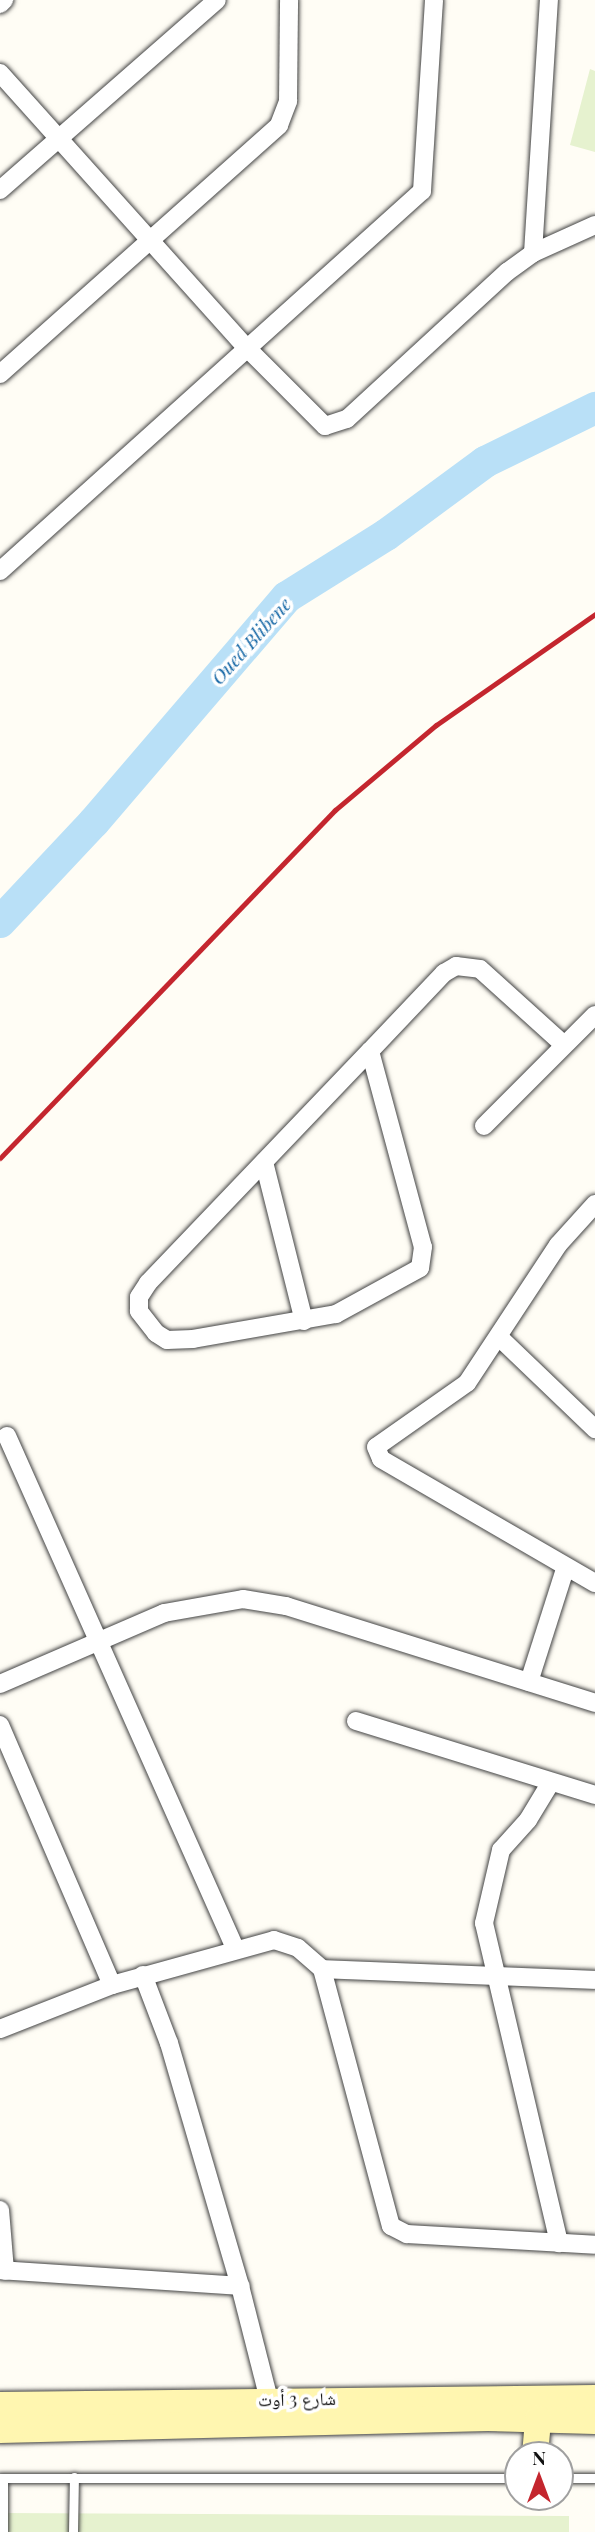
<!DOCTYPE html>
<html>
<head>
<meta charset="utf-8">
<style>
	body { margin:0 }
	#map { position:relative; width:595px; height:2532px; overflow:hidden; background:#fffdf5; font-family:"Playfair Display","Noto Naskh Arabic",serif }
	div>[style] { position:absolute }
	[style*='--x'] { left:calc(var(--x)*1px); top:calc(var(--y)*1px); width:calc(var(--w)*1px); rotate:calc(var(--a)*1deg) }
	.pitch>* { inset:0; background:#e6f2cf }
	.river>* { height:32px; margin:-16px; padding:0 16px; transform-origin:16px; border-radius:16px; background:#b9e0f7 }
	.roads { filter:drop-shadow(0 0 2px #444) drop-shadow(0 0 2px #444) }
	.service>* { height:9px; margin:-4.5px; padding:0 4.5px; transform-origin:4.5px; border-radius:4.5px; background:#fff }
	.minor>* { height:18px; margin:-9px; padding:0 9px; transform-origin:9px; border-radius:9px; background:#fff }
	.secondary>* { height:26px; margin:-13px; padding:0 13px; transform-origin:13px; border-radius:13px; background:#fff6b0 }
	.rail>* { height:5px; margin:-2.5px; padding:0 2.5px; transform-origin:2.5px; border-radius:2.5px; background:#c4262e }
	span { translate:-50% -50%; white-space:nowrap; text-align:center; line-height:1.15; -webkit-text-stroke:7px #fff; paint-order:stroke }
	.street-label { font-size:18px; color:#111 }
	.water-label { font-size:19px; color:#1768a6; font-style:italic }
	.north { position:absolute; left:504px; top:2441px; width:70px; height:70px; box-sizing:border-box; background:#fff; border:2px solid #a0a0a0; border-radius:50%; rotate:0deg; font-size:19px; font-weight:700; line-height:28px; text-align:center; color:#111 }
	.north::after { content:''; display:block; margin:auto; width:24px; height:32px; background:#c4262e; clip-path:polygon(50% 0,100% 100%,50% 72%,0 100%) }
</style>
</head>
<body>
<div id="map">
	<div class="pitch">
		<div style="clip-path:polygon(590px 69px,595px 71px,595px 152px,570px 145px)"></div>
		<div style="clip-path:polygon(0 2513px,569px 2516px,569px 2532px,0 2532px)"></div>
	</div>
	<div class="river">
		<div style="--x:0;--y:922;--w:137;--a:-46.8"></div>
		<div style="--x:94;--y:822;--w:296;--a:-49.4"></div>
		<div style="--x:287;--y:597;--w:117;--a:-32.1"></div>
		<div style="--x:386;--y:535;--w:123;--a:-36.4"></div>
		<div style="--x:485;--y:462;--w:123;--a:-26.1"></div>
	</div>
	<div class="roads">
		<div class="service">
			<div style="--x:0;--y:2478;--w:518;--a:0"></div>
			<div style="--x:3;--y:2478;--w:54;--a:90"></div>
			<div style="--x:560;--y:2478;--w:35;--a:0"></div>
			<div style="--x:73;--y:2532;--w:55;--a:-89"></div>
		</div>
		<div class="minor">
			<div style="--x:0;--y:4;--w:6;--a:-45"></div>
			<div style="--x:0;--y:73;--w:371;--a:48.1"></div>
			<div style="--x:248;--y:349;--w:109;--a:45"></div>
			<div style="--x:325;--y:426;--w:23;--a:-18"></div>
			<div style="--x:347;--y:419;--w:217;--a:-42.6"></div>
			<div style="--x:507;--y:272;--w:32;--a:-36"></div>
			<div style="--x:533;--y:253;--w:68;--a:-24.3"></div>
			<div style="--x:0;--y:190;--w:288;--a:-41.2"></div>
			<div style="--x:533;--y:253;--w:254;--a:-86.4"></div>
			<div style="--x:0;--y:374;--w:374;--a:-41.7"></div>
			<div style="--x:279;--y:125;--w:26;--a:-69"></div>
			<div style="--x:288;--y:101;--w:101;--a:-89.4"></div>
			<div style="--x:0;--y:571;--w:568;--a:-42"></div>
			<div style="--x:422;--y:191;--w:191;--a:-86.4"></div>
			<div style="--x:370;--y:1051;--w:203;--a:74.9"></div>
			<div style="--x:423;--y:1247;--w:21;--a:98"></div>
			<div style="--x:420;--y:1268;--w:96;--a:151.3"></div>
			<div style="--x:336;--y:1314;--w:145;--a:170.1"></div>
			<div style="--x:193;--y:1339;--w:26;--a:178"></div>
			<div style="--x:167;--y:1340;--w:13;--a:-148"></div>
			<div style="--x:156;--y:1333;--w:28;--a:-128"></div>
			<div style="--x:139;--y:1311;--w:14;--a:-90"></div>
			<div style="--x:139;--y:1297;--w:17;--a:-57"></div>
			<div style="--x:148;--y:1283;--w:321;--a:-46.3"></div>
			<div style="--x:370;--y:1051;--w:108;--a:-46.5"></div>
			<div style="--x:444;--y:973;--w:14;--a:-30"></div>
			<div style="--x:456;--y:966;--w:24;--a:7"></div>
			<div style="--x:480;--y:969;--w:113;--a:42.1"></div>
			<div style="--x:484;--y:1126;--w:157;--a:-45"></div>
			<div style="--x:264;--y:1162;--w:164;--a:75.9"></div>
			<div style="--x:595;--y:1204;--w:55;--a:132.1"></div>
			<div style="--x:558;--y:1245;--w:165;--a:123.4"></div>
			<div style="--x:467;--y:1383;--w:111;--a:144.9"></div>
			<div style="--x:376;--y:1447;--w:13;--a:67"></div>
			<div style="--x:381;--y:1459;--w:247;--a:30.1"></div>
			<div style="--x:500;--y:1338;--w:132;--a:43.8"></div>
			<div style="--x:7;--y:1436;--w:560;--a:66"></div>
			<div style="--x:529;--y:1682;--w:119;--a:-72.3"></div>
			<div style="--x:0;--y:1684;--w:179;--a:-23.4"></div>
			<div style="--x:164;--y:1613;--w:80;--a:-10"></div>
			<div style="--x:243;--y:1599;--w:44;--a:9.2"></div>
			<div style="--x:286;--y:1606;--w:324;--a:17.4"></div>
			<div style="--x:356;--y:1721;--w:250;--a:17.2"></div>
			<div style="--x:0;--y:1725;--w:283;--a:66.7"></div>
			<div style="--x:551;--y:1782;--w:44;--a:121.2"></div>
			<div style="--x:528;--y:1820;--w:40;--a:132"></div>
			<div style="--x:501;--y:1850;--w:75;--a:103.1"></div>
			<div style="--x:484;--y:1923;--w:329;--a:76.8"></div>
			<div style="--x:322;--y:1969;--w:266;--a:75"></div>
			<div style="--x:391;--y:2226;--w:18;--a:27"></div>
			<div style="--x:407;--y:2234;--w:188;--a:3.3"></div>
			<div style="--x:143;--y:1975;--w:73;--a:69.1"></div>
			<div style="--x:169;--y:2043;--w:253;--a:73.7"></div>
			<div style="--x:0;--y:2029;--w:120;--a:-21.4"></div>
			<div style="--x:112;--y:1985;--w:168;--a:-15.5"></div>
			<div style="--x:274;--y:1940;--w:25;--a:18"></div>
			<div style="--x:298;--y:1948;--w:32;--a:41"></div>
			<div style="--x:322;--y:1969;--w:273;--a:2.3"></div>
			<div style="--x:0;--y:2210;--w:61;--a:85.3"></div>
			<div style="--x:0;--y:2270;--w:241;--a:3.8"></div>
			<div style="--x:240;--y:2286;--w:118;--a:75.7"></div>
		</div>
		<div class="secondary">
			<div style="--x:0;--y:2405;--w:595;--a:-0.67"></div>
			<div style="--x:0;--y:2430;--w:488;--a:-1.4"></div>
			<div style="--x:488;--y:2418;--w:107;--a:1.6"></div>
			<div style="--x:535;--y:2455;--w:36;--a:-85"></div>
		</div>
	</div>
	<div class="rail">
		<div style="--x:0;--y:1158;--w:483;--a:-46.1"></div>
		<div style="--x:335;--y:810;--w:132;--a:-40.1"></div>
		<div style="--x:436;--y:725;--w:194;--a:-34.9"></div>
	</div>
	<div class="street-label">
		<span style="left:297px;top:2399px;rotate:-1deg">شارع 3 أوت</span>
	</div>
	<div class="water-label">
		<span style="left:251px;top:641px;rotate:-48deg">Oued Blibene</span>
	</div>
	<div class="north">N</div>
</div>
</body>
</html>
